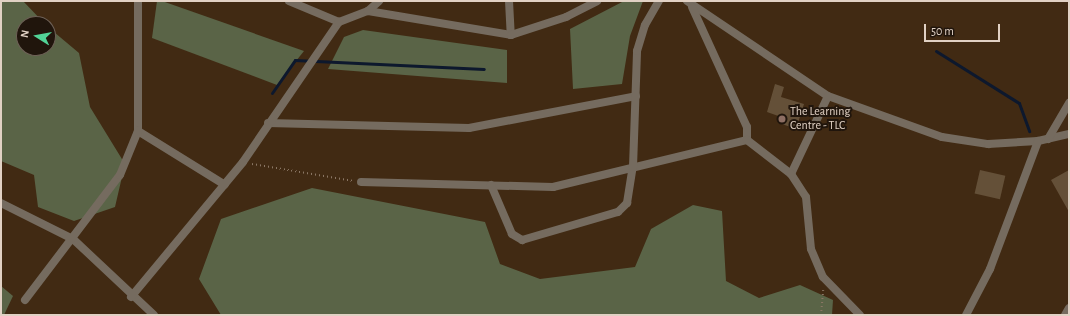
<!DOCTYPE html>
<html>
<head>
<meta charset="utf-8">
<style>
	body { margin:0 }
	#map { position:relative; width:1070px; height:316px; overflow:hidden; background:#412a13; font-family:"Alegreya Sans",sans-serif }
	div>[style] { position:absolute }
	[style*='--x'] { left:calc(var(--x)*1px); top:calc(var(--y)*1px); width:calc(var(--w)*1px); rotate:calc(var(--a)*1deg) }
	.forest>* { inset:0; background:#5a6447 }
	.stream>* { height:3px; margin:-1.5px; padding:0 1.5px; transform-origin:1.5px; border-radius:1.5px; background:#0d182d }
	.building>* { inset:0; background:#645038; transform-origin:0 0 }
	.path>* { height:2px; margin-top:-1px; transform-origin:0; background:repeating-linear-gradient(90deg,#8a7664 0 1px,transparent 0 4px) }
	.minor>* { height:8px; margin:-4px; padding:0 4px; transform-origin:4px; border-radius:4px; background:#756b5f }
	.dots>* { width:11px; height:11px; translate:-50% -50%; box-sizing:border-box; border:2px solid #20150c; border-radius:50% }
	span { translate:-50% -50%; white-space:nowrap; text-align:center; line-height:1.15; -webkit-text-stroke:4px #20150c; paint-order:stroke }
	.poi-label { font-size:12px; color:#e1d1c4 }
	.left { translate:0 -50%; text-align:left }
	.frame { position:absolute; inset:0; border:2px solid #e1d1c4; pointer-events:none }
	.north { position:absolute; left:16px; top:16px; width:40px; height:40px; box-sizing:border-box; background:#20150c; border:1px solid #6d6056; border-radius:50%; rotate:281deg; font-size:11px; font-weight:700; line-height:16px; text-align:center; color:#e1d1c4 }
	.north::after { content:''; display:block; margin:auto; width:14px; height:18px; background:#52d397; clip-path:polygon(50% 0,100% 100%,50% 72%,0 100%) }
	.scale { position:absolute; left:924px; top:24px; width:76px; height:18px; box-sizing:border-box; border:2px solid #e1d1c4; border-top:0; padding-left:5px; font-size:12px; line-height:14px; white-space:nowrap; color:#e1d1c4; -webkit-text-stroke:3px #20150c; paint-order:stroke }
</style>
</head>
<body>
<div id="map">
	<div class="forest">
		<div style="clip-path:polygon(1px 1px,23px 1px,45px 24px,24px 24px,24px 48px,48px 48px,48px 27px,79px 53px,90px 107px,125px 164px,115px 207px,74px 221px,38px 207px,34px 175px,1px 161px)"></div>
		<div style="clip-path:polygon(157px 1px,162px 1px,304px 51px,277px 85px,152px 38px)"></div>
		<div style="clip-path:polygon(624px 1px,643px 1px,630px 36px,622px 84px,573px 89px,570px 29px)"></div>
		<div style="clip-path:polygon(363px 30px,507px 50px,507px 83px,328px 69px,344px 37px)"></div>
		<div style="clip-path:polygon(312px 188px,485px 222px,500px 264px,540px 279px,635px 267px,651px 229px,693px 205px,722px 211px,726px 281px,759px 298px,800px 285px,833px 300px,832px 315px,221px 315px,199px 279px,221px 219px)"></div>
		<div style="clip-path:polygon(1px 286px,13px 296px,4px 315px,1px 315px)"></div>
	</div>
	<div class="stream">
		<div style="--x:936;--y:51;--w:98;--a:32.1"></div>
		<div style="--x:1019;--y:103;--w:30;--a:70"></div>
		<div style="--x:272;--y:93;--w:40;--a:-55.1"></div>
		<div style="--x:295;--y:60;--w:189;--a:2.7"></div>
	</div>
	<div class="building">
		<div style="clip-path:polygon(775px 84px,784px 87px,781px 97px,804px 104px,796px 129px,782px 124px,784px 118px,767px 112px)"></div>
		<div style="left:980px;top:170px;width:26px;height:24px;rotate:13deg"></div>
		<div style="clip-path:polygon(1069px 170px,1069px 212px,1051px 180px)"></div>
	</div>
	<div class="path">
		<div style="--x:252;--y:164;--w:103;--a:9.5"></div>
		<div style="--x:821;--y:315;--w:25;--a:-85"></div>
	</div>
	<div class="minor">
		<div style="--x:138;--y:1;--w:130;--a:90"></div>
		<div style="--x:138;--y:131;--w:102;--a:31.8"></div>
		<div style="--x:289;--y:1;--w:54;--a:22.8"></div>
		<div style="--x:509;--y:1;--w:34;--a:87"></div>
		<div style="--x:687;--y:1;--w:170;--a:34"></div>
		<div style="--x:828;--y:96;--w:121;--a:19.8"></div>
		<div style="--x:942;--y:137;--w:47;--a:8.7"></div>
		<div style="--x:988;--y:144;--w:50;--a:-3.4"></div>
		<div style="--x:1038;--y:141;--w:32;--a:-13"></div>
		<div style="--x:692;--y:7;--w:132;--a:65.4"></div>
		<div style="--x:747;--y:127;--w:13;--a:90"></div>
		<div style="--x:368;--y:11;--w:145;--a:9.5"></div>
		<div style="--x:511;--y:35;--w:58;--a:-18.1"></div>
		<div style="--x:566;--y:17;--w:35;--a:-27"></div>
		<div style="--x:268;--y:123;--w:201;--a:1.4"></div>
		<div style="--x:469;--y:128;--w:170;--a:-10.8"></div>
		<div style="--x:1048;--y:139;--w:42;--a:-59.7"></div>
		<div style="--x:791;--y:174;--w:86;--a:-64.6"></div>
		<div style="--x:361;--y:182;--w:192;--a:1.5"></div>
		<div style="--x:553;--y:187;--w:200;--a:-13.6"></div>
		<div style="--x:747;--y:140;--w:56;--a:37.7"></div>
		<div style="--x:791;--y:174;--w:27;--a:57"></div>
		<div style="--x:806;--y:197;--w:52;--a:84.5"></div>
		<div style="--x:811;--y:249;--w:30;--a:67"></div>
		<div style="--x:823;--y:277;--w:53;--a:45.8"></div>
		<div style="--x:491;--y:185;--w:53;--a:66.8"></div>
		<div style="--x:512;--y:234;--w:12;--a:31"></div>
		<div style="--x:522;--y:240;--w:100;--a:-16.3"></div>
		<div style="--x:618;--y:212;--w:13;--a:-45"></div>
		<div style="--x:627;--y:203;--w:36;--a:-81"></div>
		<div style="--x:633;--y:167;--w:116;--a:-88"></div>
		<div style="--x:637;--y:51;--w:27;--a:-73"></div>
		<div style="--x:645;--y:25;--w:28;--a:-60"></div>
		<div style="--x:1;--y:203;--w:80;--a:26.6"></div>
		<div style="--x:73;--y:239;--w:111;--a:43.2"></div>
		<div style="--x:131;--y:297;--w:175;--a:-50.3"></div>
		<div style="--x:243;--y:162;--w:170;--a:-55.6"></div>
		<div style="--x:339;--y:22;--w:31;--a:-21"></div>
		<div style="--x:368;--y:11;--w:15;--a:-42"></div>
		<div style="--x:25;--y:300;--w:157;--a:-52.8"></div>
		<div style="--x:120;--y:175;--w:48;--a:-67.8"></div>
		<div style="--x:966;--y:315;--w:52;--a:-62.4"></div>
		<div style="--x:990;--y:269;--w:137;--a:-69.4"></div>
		<div style="--x:1065;--y:315;--w:8;--a:-60"></div>
	</div>
	<div class="dots">
		<div style="left:782px;top:119px;background:#8d6e63"></div>
	</div>
	<div class="poi-label">
		<span class="left" style="left:790px;top:119px">The Learning<br>Centre - TLC</span>
	</div>
	<div class="frame"></div>
	<div class="north">N</div>
	<div class="scale">50 m</div>
</div>
</body>
</html>
